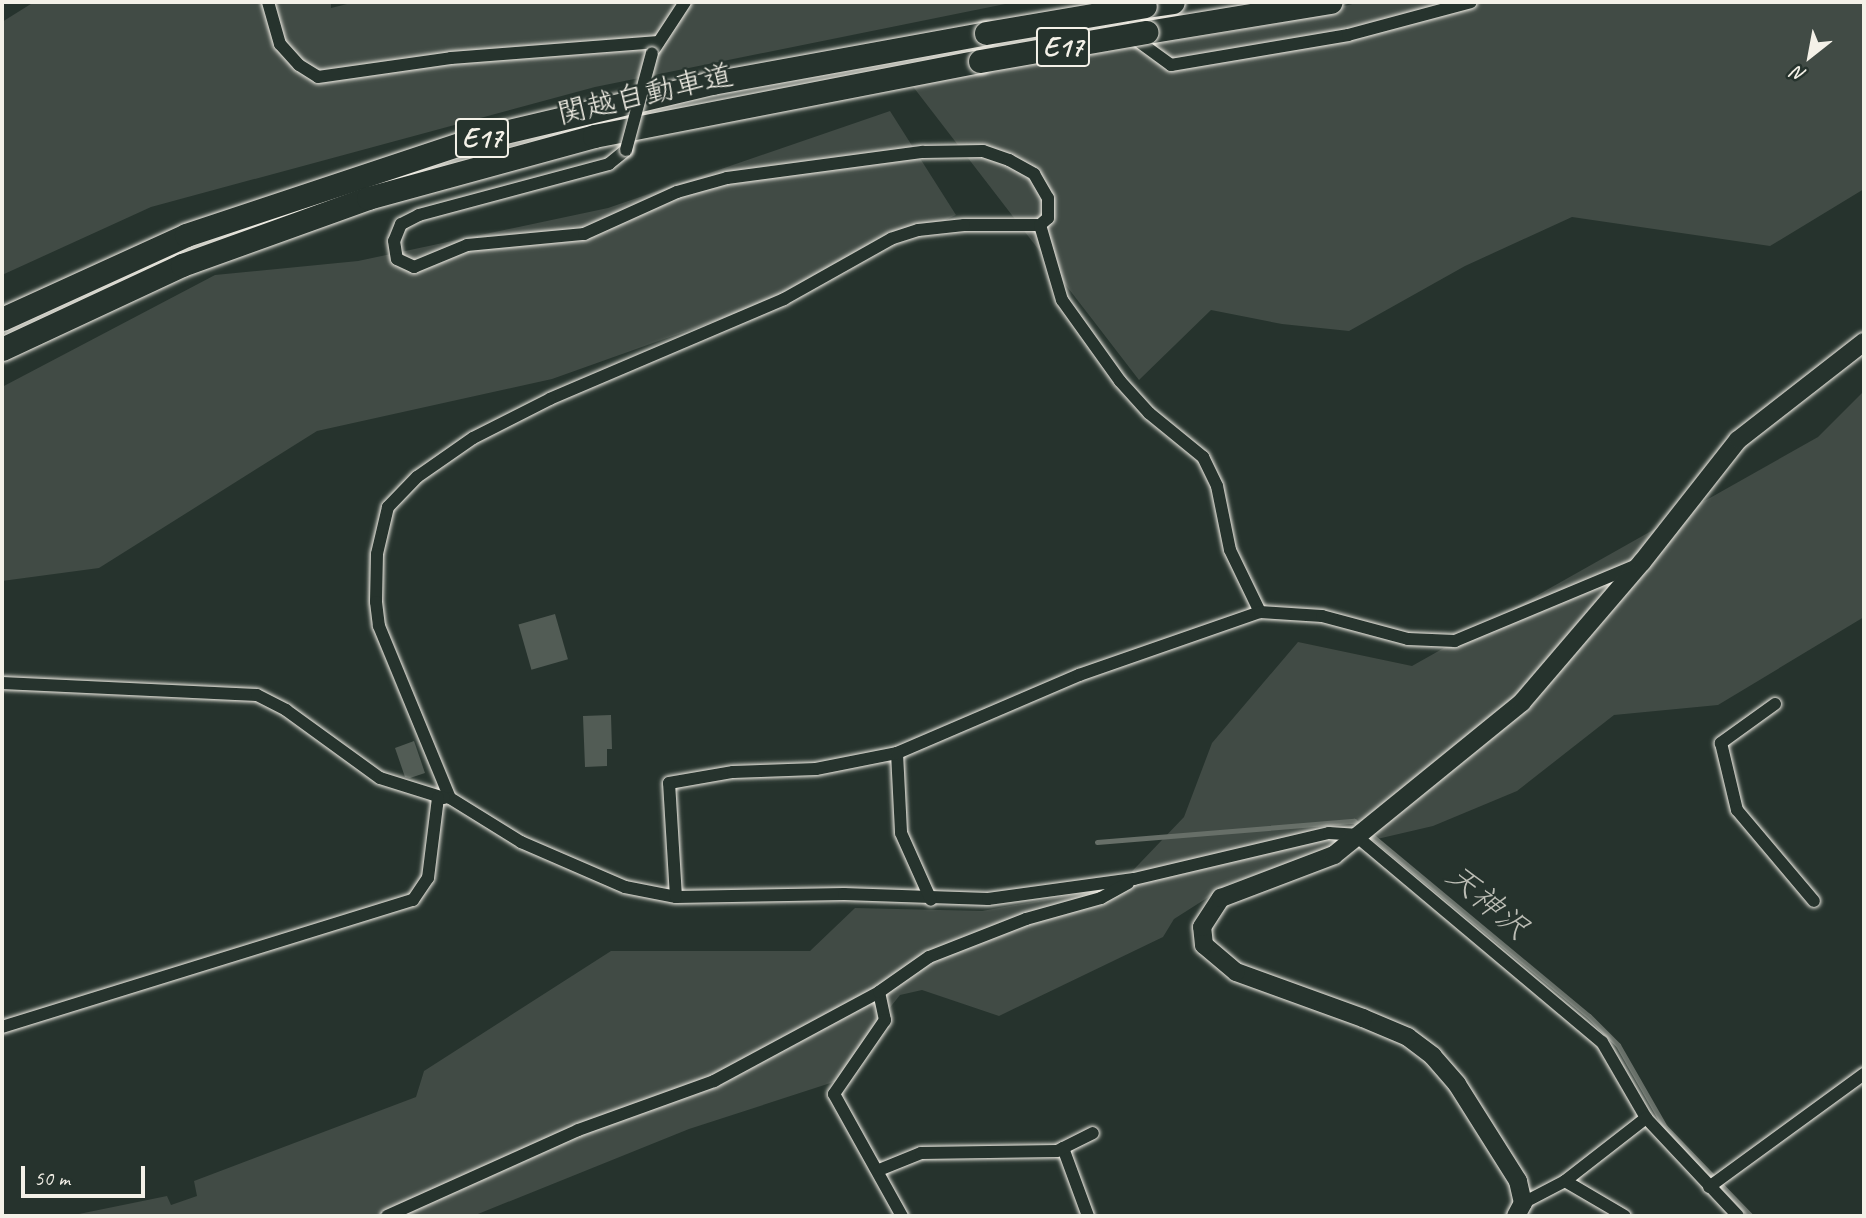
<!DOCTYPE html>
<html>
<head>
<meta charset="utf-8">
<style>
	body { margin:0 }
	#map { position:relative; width:1866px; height:1218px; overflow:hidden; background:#26332d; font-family:Caveat,"Klee One",sans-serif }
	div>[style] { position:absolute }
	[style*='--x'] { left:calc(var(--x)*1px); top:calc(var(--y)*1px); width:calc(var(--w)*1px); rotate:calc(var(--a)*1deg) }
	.green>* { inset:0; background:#414b45 }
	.stream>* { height:5px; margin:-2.5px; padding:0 2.5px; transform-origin:2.5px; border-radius:2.5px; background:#676f68 }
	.building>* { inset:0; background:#525c55; transform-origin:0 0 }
	.roads { filter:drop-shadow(0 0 2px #f4f1e8) drop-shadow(0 0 2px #f4f1e8) }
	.street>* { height:12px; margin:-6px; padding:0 6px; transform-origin:6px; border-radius:6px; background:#26332d }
	.secondary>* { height:18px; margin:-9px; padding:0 9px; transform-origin:9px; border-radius:9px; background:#26332d }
	.highway>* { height:23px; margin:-11.5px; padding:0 11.5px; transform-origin:11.5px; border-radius:11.5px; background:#26332d }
	.bridges { filter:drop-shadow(0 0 2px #f4f1e8) drop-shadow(0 0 2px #f4f1e8) }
	.street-bridge>* { height:12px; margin:-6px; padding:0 6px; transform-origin:6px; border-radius:6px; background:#26332d }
	.highway-bridge>* { height:23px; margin:-11.5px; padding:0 11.5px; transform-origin:11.5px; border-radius:11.5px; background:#26332d }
	span { translate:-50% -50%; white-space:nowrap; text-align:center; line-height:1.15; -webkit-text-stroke:5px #26332d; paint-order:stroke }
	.shield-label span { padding:2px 5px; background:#26332d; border:2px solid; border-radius:5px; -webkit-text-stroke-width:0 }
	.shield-label { font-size:28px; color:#f4f1e8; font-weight:700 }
	.street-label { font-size:30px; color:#f4f1e8 }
	.water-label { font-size:32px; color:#bcbdb5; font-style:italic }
	.frame { position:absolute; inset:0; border:4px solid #f4f1e8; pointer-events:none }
	.north { position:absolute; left:1775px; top:21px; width:70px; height:70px; -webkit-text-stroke:5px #26332d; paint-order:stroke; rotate:211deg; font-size:19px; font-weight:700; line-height:28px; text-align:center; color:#f4f1e8 }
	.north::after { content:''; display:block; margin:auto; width:24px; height:32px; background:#f4f1e8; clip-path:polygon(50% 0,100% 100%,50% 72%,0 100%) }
	.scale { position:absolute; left:21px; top:1166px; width:124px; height:32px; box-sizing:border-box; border:4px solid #f4f1e8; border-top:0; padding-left:9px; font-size:21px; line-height:24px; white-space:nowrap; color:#f4f1e8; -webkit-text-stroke:5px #26332d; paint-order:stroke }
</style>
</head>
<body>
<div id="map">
	<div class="green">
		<div style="clip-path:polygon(34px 2px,331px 2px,331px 8px,355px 2px,1015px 2px,595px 87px,151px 207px,2px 275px,2px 22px)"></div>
		<div style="clip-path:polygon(1360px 2px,1864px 2px,1864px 189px,1770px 246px,1572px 217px,1465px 266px,1349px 331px,1282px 324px,1211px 310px,1139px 380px,911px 84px,1276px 24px)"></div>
		<div style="clip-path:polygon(890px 111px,956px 215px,782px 297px,552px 379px,317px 431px,99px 568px,2px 581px,2px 387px,215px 275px,358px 261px,608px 208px)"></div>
		<div style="clip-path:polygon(1864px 391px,1864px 617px,1718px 705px,1614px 715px,1517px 791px,1433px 826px,1317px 853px,1229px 884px,1174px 919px,1163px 937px,999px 1016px,922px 990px,900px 995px,869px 1034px,849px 1077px,689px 1129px,473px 1216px,69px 1216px,167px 1196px,171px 1205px,197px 1196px,194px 1181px,416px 1097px,424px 1071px,611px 951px,810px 951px,855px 908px,982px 911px,1117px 887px,1184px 817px,1212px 743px,1298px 642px,1412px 666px,1818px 437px)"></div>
	</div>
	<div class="stream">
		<div style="--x:1097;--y:842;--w:258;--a:-4.7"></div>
		<div style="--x:1354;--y:821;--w:305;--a:39.7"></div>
		<div style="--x:1589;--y:1016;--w:41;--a:45"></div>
		<div style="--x:1618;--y:1045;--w:95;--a:60.2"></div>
		<div style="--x:1665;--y:1127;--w:124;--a:46"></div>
	</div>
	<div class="building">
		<div style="left:555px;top:614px;width:47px;height:38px;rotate:74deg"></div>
		<div style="clip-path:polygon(611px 715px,612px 749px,607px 749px,607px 766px,585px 767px,583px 716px)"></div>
		<div style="clip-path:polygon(414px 741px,425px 773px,410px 778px,405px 777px,395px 748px)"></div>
	</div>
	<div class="roads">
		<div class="street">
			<div style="--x:268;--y:2;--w:44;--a:74.1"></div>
			<div style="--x:280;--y:44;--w:28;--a:48"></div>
			<div style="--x:299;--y:65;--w:22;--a:32"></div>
			<div style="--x:318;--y:77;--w:134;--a:-8.1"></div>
			<div style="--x:451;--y:58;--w:208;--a:-4.4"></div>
			<div style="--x:1132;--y:5;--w:36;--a:81"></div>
			<div style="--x:1138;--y:41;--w:41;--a:36"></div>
			<div style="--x:1171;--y:65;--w:180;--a:-9.6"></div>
			<div style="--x:1348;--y:35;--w:127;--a:-15"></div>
			<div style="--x:655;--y:48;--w:55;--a:-56.9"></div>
			<div style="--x:626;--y:150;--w:22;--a:141"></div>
			<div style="--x:609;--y:164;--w:197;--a:165"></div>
			<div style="--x:419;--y:215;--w:20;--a:153"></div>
			<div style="--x:401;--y:224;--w:18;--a:112"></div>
			<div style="--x:394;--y:241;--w:18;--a:81"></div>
			<div style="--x:397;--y:259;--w:19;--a:25"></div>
			<div style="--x:414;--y:267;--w:57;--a:-22.5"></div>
			<div style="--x:467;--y:245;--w:118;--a:-5.4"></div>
			<div style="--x:584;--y:234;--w:102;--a:-24.3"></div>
			<div style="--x:677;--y:192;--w:52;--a:-15.6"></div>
			<div style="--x:727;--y:178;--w:198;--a:-7.6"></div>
			<div style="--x:923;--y:152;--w:60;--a:-1"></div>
			<div style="--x:983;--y:151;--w:28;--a:19"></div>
			<div style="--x:1009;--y:160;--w:29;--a:29"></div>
			<div style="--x:1034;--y:174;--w:28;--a:60"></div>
			<div style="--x:1048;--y:198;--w:20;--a:90"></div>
			<div style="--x:1048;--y:218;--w:11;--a:139"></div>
			<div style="--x:1040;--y:225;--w:76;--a:180"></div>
			<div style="--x:964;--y:225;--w:46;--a:173.8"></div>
			<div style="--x:918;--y:230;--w:28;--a:162"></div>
			<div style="--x:891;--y:239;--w:123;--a:150.7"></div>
			<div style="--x:784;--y:299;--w:254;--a:156.9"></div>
			<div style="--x:550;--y:399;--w:86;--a:153.1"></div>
			<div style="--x:473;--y:438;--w:68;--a:145.1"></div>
			<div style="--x:417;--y:477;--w:42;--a:134"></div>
			<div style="--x:388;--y:507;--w:48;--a:103.2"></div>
			<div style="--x:377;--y:554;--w:48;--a:91.2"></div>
			<div style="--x:376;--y:602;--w:24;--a:83"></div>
			<div style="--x:379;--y:626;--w:186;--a:67.6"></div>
			<div style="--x:450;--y:798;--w:84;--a:31.8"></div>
			<div style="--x:521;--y:842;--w:113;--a:23.4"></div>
			<div style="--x:625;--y:887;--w:52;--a:11.1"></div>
			<div style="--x:676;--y:897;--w:168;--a:-1"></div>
			<div style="--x:844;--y:894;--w:144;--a:2"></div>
			<div style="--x:988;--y:899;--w:147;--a:-7.8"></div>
			<div style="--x:1134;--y:879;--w:200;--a:-13.3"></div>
			<div style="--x:1329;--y:833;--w:26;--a:4"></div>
			<div style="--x:1355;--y:835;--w:322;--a:40"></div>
			<div style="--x:1602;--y:1042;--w:88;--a:59.9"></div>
			<div style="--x:1646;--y:1118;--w:134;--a:46.8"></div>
			<div style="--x:1040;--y:225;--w:78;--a:73.7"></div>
			<div style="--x:1062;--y:300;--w:100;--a:54.4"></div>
			<div style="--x:1120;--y:381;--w:43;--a:47.8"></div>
			<div style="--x:1149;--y:413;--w:70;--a:39.2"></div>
			<div style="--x:1203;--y:457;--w:32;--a:64"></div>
			<div style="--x:1217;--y:486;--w:65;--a:78.5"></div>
			<div style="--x:1230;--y:550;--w:69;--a:64.2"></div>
			<div style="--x:2;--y:683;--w:255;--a:2.7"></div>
			<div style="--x:257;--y:695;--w:33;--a:27"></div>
			<div style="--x:286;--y:710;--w:116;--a:35.9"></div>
			<div style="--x:380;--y:778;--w:67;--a:17.4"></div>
			<div style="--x:1775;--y:704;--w:67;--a:144.2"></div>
			<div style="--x:1721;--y:743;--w:69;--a:76.6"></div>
			<div style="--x:1737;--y:810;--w:119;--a:49.8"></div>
			<div style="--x:897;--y:753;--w:80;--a:87.1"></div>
			<div style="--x:901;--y:833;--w:73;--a:65.9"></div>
			<div style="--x:676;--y:897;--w:114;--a:-93.5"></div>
			<div style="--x:669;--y:783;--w:65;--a:-9.8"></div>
			<div style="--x:733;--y:772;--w:83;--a:-2.1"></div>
			<div style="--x:816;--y:769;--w:83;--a:-11.2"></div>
			<div style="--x:897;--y:753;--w:198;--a:-23.2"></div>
			<div style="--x:1079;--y:675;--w:192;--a:-19.2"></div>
			<div style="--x:1260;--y:612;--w:62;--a:3.7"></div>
			<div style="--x:1322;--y:616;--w:89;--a:15"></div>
			<div style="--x:1408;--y:639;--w:47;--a:2.4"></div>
			<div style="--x:1455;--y:641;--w:197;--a:-22.7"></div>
			<div style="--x:879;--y:992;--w:29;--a:78"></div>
			<div style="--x:885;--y:1020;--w:90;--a:124.6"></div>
			<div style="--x:834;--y:1094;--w:140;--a:60.9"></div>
			<div style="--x:2;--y:1027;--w:430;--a:-17.2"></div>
			<div style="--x:413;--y:900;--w:27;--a:-56"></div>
			<div style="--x:428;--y:878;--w:81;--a:-82.9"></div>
			<div style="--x:1063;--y:1148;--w:72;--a:69.8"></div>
			<div style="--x:879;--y:1170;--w:45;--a:-22"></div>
			<div style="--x:921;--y:1153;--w:136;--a:-0.8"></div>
			<div style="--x:1057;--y:1151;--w:40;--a:-26.6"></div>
			<div style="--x:1565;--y:1181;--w:69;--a:30.3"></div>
			<div style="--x:1709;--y:1187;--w:192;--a:-36.1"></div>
			<div style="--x:1523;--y:1203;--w:47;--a:-27.6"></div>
			<div style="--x:1565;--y:1181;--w:103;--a:-37.9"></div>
			<div style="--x:387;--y:1216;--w:209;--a:-24.2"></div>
			<div style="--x:578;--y:1130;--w:145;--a:-19.8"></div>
			<div style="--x:714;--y:1081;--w:187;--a:-28.3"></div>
			<div style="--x:879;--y:992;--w:61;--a:-35"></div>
			<div style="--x:929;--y:957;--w:104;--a:-21.4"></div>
			<div style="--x:1026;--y:919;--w:78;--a:-15.6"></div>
			<div style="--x:1101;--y:898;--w:31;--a:-29"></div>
		</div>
		<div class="secondary">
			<div style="--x:1516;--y:1216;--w:15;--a:-62"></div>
			<div style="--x:1523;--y:1203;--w:23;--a:-103"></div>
			<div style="--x:1518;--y:1181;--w:115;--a:-122.2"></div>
			<div style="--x:1457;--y:1084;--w:37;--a:-131"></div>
			<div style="--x:1433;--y:1056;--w:31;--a:-143"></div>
			<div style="--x:1408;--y:1037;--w:49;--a:-157.1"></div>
			<div style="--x:1363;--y:1018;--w:135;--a:-160.1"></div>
			<div style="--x:1236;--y:972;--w:42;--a:-139.8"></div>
			<div style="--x:1204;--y:945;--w:18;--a:-96"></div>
			<div style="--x:1202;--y:927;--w:35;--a:-57"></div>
			<div style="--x:1221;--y:898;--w:121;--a:-20.8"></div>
			<div style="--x:1334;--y:855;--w:242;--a:-39.1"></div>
			<div style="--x:1522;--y:702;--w:184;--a:-49.4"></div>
			<div style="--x:1642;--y:562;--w:155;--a:-51.8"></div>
			<div style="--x:1738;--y:440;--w:160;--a:-37.9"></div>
		</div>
		<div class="highway">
			<div style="--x:1145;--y:6;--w:28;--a:-8"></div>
			<div style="--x:1147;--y:32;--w:186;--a:-9.3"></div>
			<div style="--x:2;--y:319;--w:202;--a:-24.5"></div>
			<div style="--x:186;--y:235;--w:305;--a:-18.4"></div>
			<div style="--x:475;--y:139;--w:244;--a:-13.3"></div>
			<div style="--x:712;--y:83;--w:279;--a:-10.3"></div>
			<div style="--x:2;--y:349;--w:199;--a:-25"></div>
			<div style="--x:182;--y:265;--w:198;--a:-19.8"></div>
			<div style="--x:368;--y:198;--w:234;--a:-15.3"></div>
			<div style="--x:594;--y:136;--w:393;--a:-11"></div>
		</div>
	</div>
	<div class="bridges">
		<div class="street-bridge">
			<div style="--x:626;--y:150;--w:100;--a:-75"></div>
		</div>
		<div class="highway-bridge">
			<div style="--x:986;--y:33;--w:161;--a:-9.6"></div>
			<div style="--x:980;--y:61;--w:169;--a:-9.9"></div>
		</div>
	</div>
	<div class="shield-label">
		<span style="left:1063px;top:47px">E17</span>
		<span style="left:482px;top:138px">E17</span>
	</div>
	<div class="street-label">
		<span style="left:645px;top:94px;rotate:-13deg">関越自動車道</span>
	</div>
	<div class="water-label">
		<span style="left:1487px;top:902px;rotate:40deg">天神沢</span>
	</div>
	<div class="frame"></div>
	<div class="north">N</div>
	<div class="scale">50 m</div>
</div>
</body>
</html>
